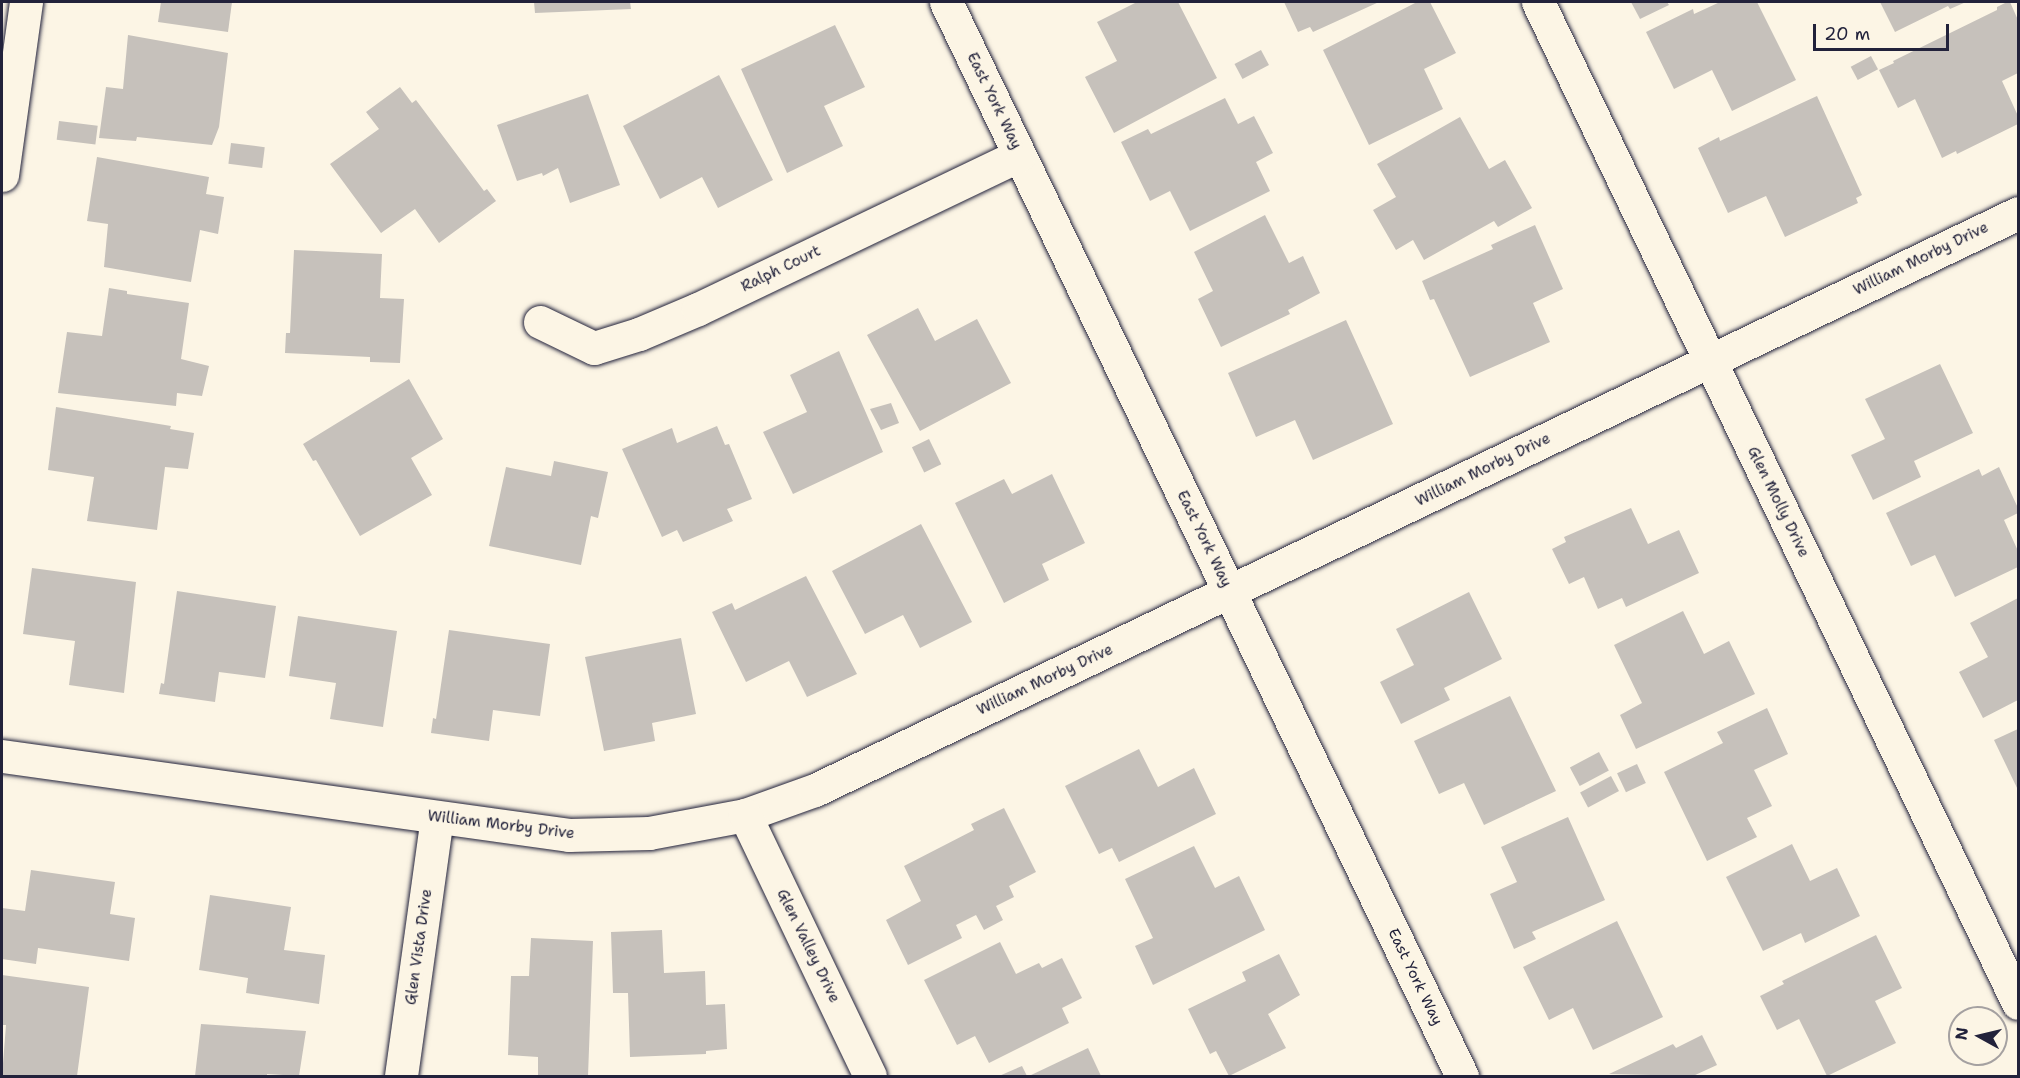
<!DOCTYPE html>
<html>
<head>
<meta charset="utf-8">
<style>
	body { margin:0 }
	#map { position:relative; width:2020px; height:1078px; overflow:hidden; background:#fcf5e5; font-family:"Shantell Sans",sans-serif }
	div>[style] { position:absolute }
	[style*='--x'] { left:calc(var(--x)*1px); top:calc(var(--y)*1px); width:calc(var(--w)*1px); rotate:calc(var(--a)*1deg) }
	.building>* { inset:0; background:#c6c1bb; transform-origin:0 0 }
	.roads { filter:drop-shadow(0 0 2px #22223b) drop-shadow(0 0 2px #22223b) }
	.minor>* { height:33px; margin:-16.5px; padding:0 16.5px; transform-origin:16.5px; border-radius:16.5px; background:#fcf5e5 }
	span { translate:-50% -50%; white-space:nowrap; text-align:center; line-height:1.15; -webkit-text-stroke:6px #fcf5e5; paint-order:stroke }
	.street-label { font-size:15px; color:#22223b }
	.frame { position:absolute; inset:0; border:3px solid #22223b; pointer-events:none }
	.north { position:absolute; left:1948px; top:1006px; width:60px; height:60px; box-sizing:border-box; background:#fcf5e5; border:2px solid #a5a1a1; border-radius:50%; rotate:278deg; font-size:16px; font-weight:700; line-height:24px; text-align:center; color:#22223b }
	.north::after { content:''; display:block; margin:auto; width:21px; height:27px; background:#22223b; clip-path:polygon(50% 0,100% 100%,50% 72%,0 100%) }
	.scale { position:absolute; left:1813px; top:24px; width:136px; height:27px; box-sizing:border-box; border:3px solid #22223b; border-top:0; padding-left:8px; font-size:18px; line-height:21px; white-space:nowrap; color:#22223b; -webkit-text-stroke:4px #fcf5e5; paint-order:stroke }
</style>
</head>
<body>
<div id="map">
	<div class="building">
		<div style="clip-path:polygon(161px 2px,232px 2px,228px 32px,158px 22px)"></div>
		<div style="clip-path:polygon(534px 2px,630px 2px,631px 9px,535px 13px)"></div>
		<div style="clip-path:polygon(1137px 2px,1178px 2px,1217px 78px,1114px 133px,1085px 77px,1117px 61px,1097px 22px)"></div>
		<div style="clip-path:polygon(1284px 2px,1379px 2px,1313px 32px,1310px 27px,1298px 32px)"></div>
		<div style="clip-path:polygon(1417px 2px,1430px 2px,1456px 53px,1424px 69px,1443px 109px,1369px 145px,1323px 50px)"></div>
		<div style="clip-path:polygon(1631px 2px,1667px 2px,1669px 5px,1640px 19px)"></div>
		<div style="clip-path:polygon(1720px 2px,1757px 2px,1796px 80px,1732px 111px,1712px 70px,1674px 89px,1646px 32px,1693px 9px,1694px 14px)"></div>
		<div style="clip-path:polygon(1880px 2px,1966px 2px,1950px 9px,1948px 6px,1895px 32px)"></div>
		<div style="clip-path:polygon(2007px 2px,2010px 2px,2018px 20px,2018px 73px,2002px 81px,2018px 116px,2018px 124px,1957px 154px,1956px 151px,1942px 158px,1915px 99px,1898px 108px,1879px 70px,1894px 63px,1893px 61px,1997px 10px,1997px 7px)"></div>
		<div style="clip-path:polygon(835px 25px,865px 87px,824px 106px,843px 146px,787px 173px,741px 69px)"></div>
		<div style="clip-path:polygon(128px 35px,228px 53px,219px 127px,212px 145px,137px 137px,136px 141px,99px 138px,106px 87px,123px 89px)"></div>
		<div style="left:1261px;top:50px;width:17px;height:30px;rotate:62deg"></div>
		<div style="left:1871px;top:56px;width:15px;height:23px;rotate:62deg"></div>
		<div style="clip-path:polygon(719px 75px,773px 180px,718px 208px,702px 177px,660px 199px,623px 126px)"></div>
		<div style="clip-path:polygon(400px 87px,412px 103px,416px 100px,484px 191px,487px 189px,496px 201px,439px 243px,415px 209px,381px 233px,330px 164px,379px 129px,366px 112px)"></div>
		<div style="clip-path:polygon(588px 94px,620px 185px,570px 203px,558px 168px,543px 176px,542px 173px,517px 181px,497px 125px)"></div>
		<div style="clip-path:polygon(1817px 96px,1862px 195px,1856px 198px,1858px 203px,1785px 237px,1766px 196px,1728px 213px,1698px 148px,1719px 137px,1720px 141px)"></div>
		<div style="clip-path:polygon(1225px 98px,1238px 124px,1254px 116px,1273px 153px,1256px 162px,1270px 191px,1190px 231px,1170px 191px,1150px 201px,1121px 142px,1148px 129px,1151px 134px)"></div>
		<div style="clip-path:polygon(1460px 117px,1489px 169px,1505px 160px,1532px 208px,1498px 227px,1494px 221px,1424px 260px,1413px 240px,1396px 250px,1373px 210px,1396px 197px,1377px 164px)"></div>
		<div style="left:59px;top:121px;width:39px;height:19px;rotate:7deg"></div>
		<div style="left:231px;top:143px;width:34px;height:21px;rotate:7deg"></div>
		<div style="clip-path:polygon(97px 157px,209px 177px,206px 194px,224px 197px,218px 234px,200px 230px,191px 282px,104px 267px,108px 224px,87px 221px)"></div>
		<div style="clip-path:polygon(1265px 215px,1289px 263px,1303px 256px,1320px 293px,1288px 310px,1290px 314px,1221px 347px,1198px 299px,1213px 291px,1194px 252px)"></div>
		<div style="clip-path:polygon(1535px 225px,1563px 289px,1533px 303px,1550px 342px,1470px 377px,1434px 299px,1430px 300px,1422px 281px,1493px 249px,1491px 245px)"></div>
		<div style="clip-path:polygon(294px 250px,382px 254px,380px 298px,404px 299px,400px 363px,370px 362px,370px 357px,285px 353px,286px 333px,290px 333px)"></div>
		<div style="clip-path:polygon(109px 288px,127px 291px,127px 294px,189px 303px,181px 359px,209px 366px,202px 396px,177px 393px,176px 406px,58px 393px,67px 332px,102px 336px)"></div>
		<div style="clip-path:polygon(918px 308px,935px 341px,977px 319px,1011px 383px,920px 431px,867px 335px)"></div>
		<div style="clip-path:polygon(1346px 320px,1393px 424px,1313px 460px,1295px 420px,1256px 437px,1228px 373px)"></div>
		<div style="clip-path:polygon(839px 351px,883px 452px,793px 494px,763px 432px,807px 412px,790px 375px)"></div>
		<div style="clip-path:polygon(1940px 364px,1973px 433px,1914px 461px,1921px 477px,1873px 500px,1851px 455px,1885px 439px,1865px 399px)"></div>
		<div style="clip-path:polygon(409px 379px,443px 439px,411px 458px,432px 495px,360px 536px,316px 460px,313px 461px,303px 444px)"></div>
		<div style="clip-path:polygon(891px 403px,899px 423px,881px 430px,870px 409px)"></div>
		<div style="clip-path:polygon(56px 407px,171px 426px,170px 429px,194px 433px,188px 469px,165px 467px,157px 530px,87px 521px,94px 477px,48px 470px)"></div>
		<div style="clip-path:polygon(717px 426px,725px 445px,729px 444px,752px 499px,727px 509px,733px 521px,683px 542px,677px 530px,662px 537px,622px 449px,672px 428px,677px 443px)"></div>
		<div style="left:929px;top:439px;width:28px;height:19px;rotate:64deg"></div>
		<div style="clip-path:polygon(554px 461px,608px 472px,598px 518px,591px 516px,581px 565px,489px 546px,506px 467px,551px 476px)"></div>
		<div style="clip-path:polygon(1999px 467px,2018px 508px,2018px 513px,2004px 520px,2018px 551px,2018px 567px,1955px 597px,1935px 555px,1911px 566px,1886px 513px,1979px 469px,1982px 476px)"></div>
		<div style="clip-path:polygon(1052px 474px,1085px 543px,1042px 564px,1049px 580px,1004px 603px,955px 503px,1004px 479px,1012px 494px)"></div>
		<div style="clip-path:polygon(1631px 508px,1648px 544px,1679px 530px,1699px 573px,1626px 607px,1622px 598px,1598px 609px,1584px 577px,1569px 584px,1552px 549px,1566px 542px,1564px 537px)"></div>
		<div style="clip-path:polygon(921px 524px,972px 622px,920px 648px,903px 615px,865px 634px,832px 571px)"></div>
		<div style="clip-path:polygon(32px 568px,136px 582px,124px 693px,69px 685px,75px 641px,23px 634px)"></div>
		<div style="clip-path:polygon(806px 576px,857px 674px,807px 697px,789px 661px,746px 682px,712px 612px,732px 603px,735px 610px)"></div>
		<div style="clip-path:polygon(177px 591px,276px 606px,265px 678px,219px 672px,215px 702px,159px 694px,161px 683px,164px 684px)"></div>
		<div style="clip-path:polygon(1469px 592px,1502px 659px,1444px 688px,1450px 700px,1401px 724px,1380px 682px,1414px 665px,1396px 629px)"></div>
		<div style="clip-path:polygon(2018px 598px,2018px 700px,1983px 718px,1959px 672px,1988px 657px,1970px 623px)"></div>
		<div style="clip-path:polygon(1683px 611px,1704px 654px,1729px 641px,1755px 694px,1636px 749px,1620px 715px,1642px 703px,1614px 645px)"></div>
		<div style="clip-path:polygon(298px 616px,397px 631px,383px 727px,330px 719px,336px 683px,289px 676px)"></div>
		<div style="clip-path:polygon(449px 630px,550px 644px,540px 716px,493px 710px,489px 741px,431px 733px,433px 718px,436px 719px)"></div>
		<div style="clip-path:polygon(681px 638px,696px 714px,652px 723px,655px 741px,604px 751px,585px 657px)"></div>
		<div style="clip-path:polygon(1510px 696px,1556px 791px,1484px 825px,1464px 783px,1439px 794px,1414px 741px)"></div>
		<div style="clip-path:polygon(1767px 708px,1788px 754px,1754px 770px,1772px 806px,1747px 818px,1757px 837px,1707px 861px,1664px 772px,1723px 743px,1717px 732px)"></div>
		<div style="clip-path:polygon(2018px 729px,2018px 790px,1994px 740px)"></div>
		<div style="clip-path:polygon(1139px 749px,1158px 787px,1194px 768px,1216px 814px,1119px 862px,1112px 848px,1099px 854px,1065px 786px)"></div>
		<div style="left:1599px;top:752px;width:21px;height:33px;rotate:62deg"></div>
		<div style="left:1637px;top:764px;width:21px;height:22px;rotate:65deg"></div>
		<div style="left:1611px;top:776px;width:17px;height:35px;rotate:62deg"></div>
		<div style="clip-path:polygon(1004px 808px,1036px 872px,1009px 886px,1014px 897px,996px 906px,1003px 920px,984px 930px,976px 915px,956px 925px,962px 938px,908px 965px,886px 920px,921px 901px,904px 866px,974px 830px,971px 824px)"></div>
		<div style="clip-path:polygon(1568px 817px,1605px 900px,1532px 932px,1536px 939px,1514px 949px,1490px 894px,1517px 882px,1501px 847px)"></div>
		<div style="clip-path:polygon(1792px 844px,1810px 881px,1837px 868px,1860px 916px,1805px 943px,1801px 933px,1763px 951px,1726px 877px)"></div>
		<div style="clip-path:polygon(1194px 846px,1215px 888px,1239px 876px,1265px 930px,1153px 985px,1135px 946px,1153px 938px,1125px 879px)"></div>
		<div style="clip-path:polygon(31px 870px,115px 882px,110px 914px,135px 918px,129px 961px,38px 948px,36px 964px,2px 959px,2px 908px,25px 911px)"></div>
		<div style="clip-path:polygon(210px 895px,291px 907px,284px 950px,325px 955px,319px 1004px,246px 993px,248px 978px,199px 970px)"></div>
		<div style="clip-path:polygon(1617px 921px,1663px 1017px,1593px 1050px,1573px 1008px,1549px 1020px,1523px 967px)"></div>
		<div style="clip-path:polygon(662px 930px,664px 973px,705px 971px,706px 1005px,725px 1004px,727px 1049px,706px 1051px,706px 1054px,630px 1057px,628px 993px,613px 993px,611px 932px)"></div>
		<div style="clip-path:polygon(1876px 935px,1902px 988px,1875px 1001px,1896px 1043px,1827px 1076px,1799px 1019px,1777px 1030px,1760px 996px,1784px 984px,1782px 981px)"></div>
		<div style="clip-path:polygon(531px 938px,593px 941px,588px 1076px,538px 1076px,538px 1057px,508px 1055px,511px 976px,529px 976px)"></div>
		<div style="clip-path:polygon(1000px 942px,1016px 974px,1039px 963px,1042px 968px,1062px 958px,1082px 998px,1062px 1008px,1069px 1023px,989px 1063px,975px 1036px,957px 1045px,924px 980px)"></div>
		<div style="clip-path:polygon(1279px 954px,1300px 995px,1268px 1014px,1286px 1048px,1229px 1076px,1216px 1051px,1210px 1054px,1188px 1009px,1246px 981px,1242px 972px)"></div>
		<div style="clip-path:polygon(2px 975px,89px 987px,77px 1076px,2px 1076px,6px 1025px,2px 1025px)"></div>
		<div style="clip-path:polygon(201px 1024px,306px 1031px,299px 1076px,267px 1074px,267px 1076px,195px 1076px)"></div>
		<div style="clip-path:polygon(1702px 1035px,1717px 1065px,1693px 1076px,1609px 1074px,1673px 1044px,1676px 1048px)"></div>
		<div style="clip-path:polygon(1088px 1048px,1101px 1076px,1029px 1076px)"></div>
		<div style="clip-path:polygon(1022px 1066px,1027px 1076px,999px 1076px)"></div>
	</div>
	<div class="roads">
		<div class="minor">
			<div style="--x:946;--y:2;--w:1192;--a:64.34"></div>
			<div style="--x:1538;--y:2;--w:1110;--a:64.38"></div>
			<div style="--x:2;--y:175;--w:175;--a:-82.1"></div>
			<div style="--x:540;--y:322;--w:60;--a:25.7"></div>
			<div style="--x:594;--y:348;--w:47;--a:-17.3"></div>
			<div style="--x:639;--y:334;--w:64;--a:-23"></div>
			<div style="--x:698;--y:309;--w:356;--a:-25.6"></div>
			<div style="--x:2;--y:756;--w:572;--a:7.93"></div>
			<div style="--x:569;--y:835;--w:80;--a:-1.4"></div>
			<div style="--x:649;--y:833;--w:98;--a:-10.6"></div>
			<div style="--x:745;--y:815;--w:74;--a:-19.7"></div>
			<div style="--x:815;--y:790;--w:1334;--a:-25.62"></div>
			<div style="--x:745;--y:815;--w:289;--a:64.4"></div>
			<div style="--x:401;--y:1076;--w:260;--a:-82.1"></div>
		</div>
	</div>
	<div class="street-label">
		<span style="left:994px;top:101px;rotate:64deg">East York Way</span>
		<span style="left:1921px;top:259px;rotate:-26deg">William Morby Drive</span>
		<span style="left:781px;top:269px;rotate:-26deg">Ralph Court</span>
		<span style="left:1483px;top:470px;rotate:-26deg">William Morby Drive</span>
		<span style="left:1778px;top:502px;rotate:64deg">Glen Molly Drive</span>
		<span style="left:1204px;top:539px;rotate:64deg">East York Way</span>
		<span style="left:1045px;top:680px;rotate:-25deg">William Morby Drive</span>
		<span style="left:501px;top:825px;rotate:7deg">William Morby Drive</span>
		<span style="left:808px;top:946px;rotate:64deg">Glen Valley Drive</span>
		<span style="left:419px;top:947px;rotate:-82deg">Glen Vista Drive</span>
		<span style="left:1415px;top:977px;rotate:64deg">East York Way</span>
	</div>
	<div class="frame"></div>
	<div class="north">N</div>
	<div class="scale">20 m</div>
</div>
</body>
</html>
